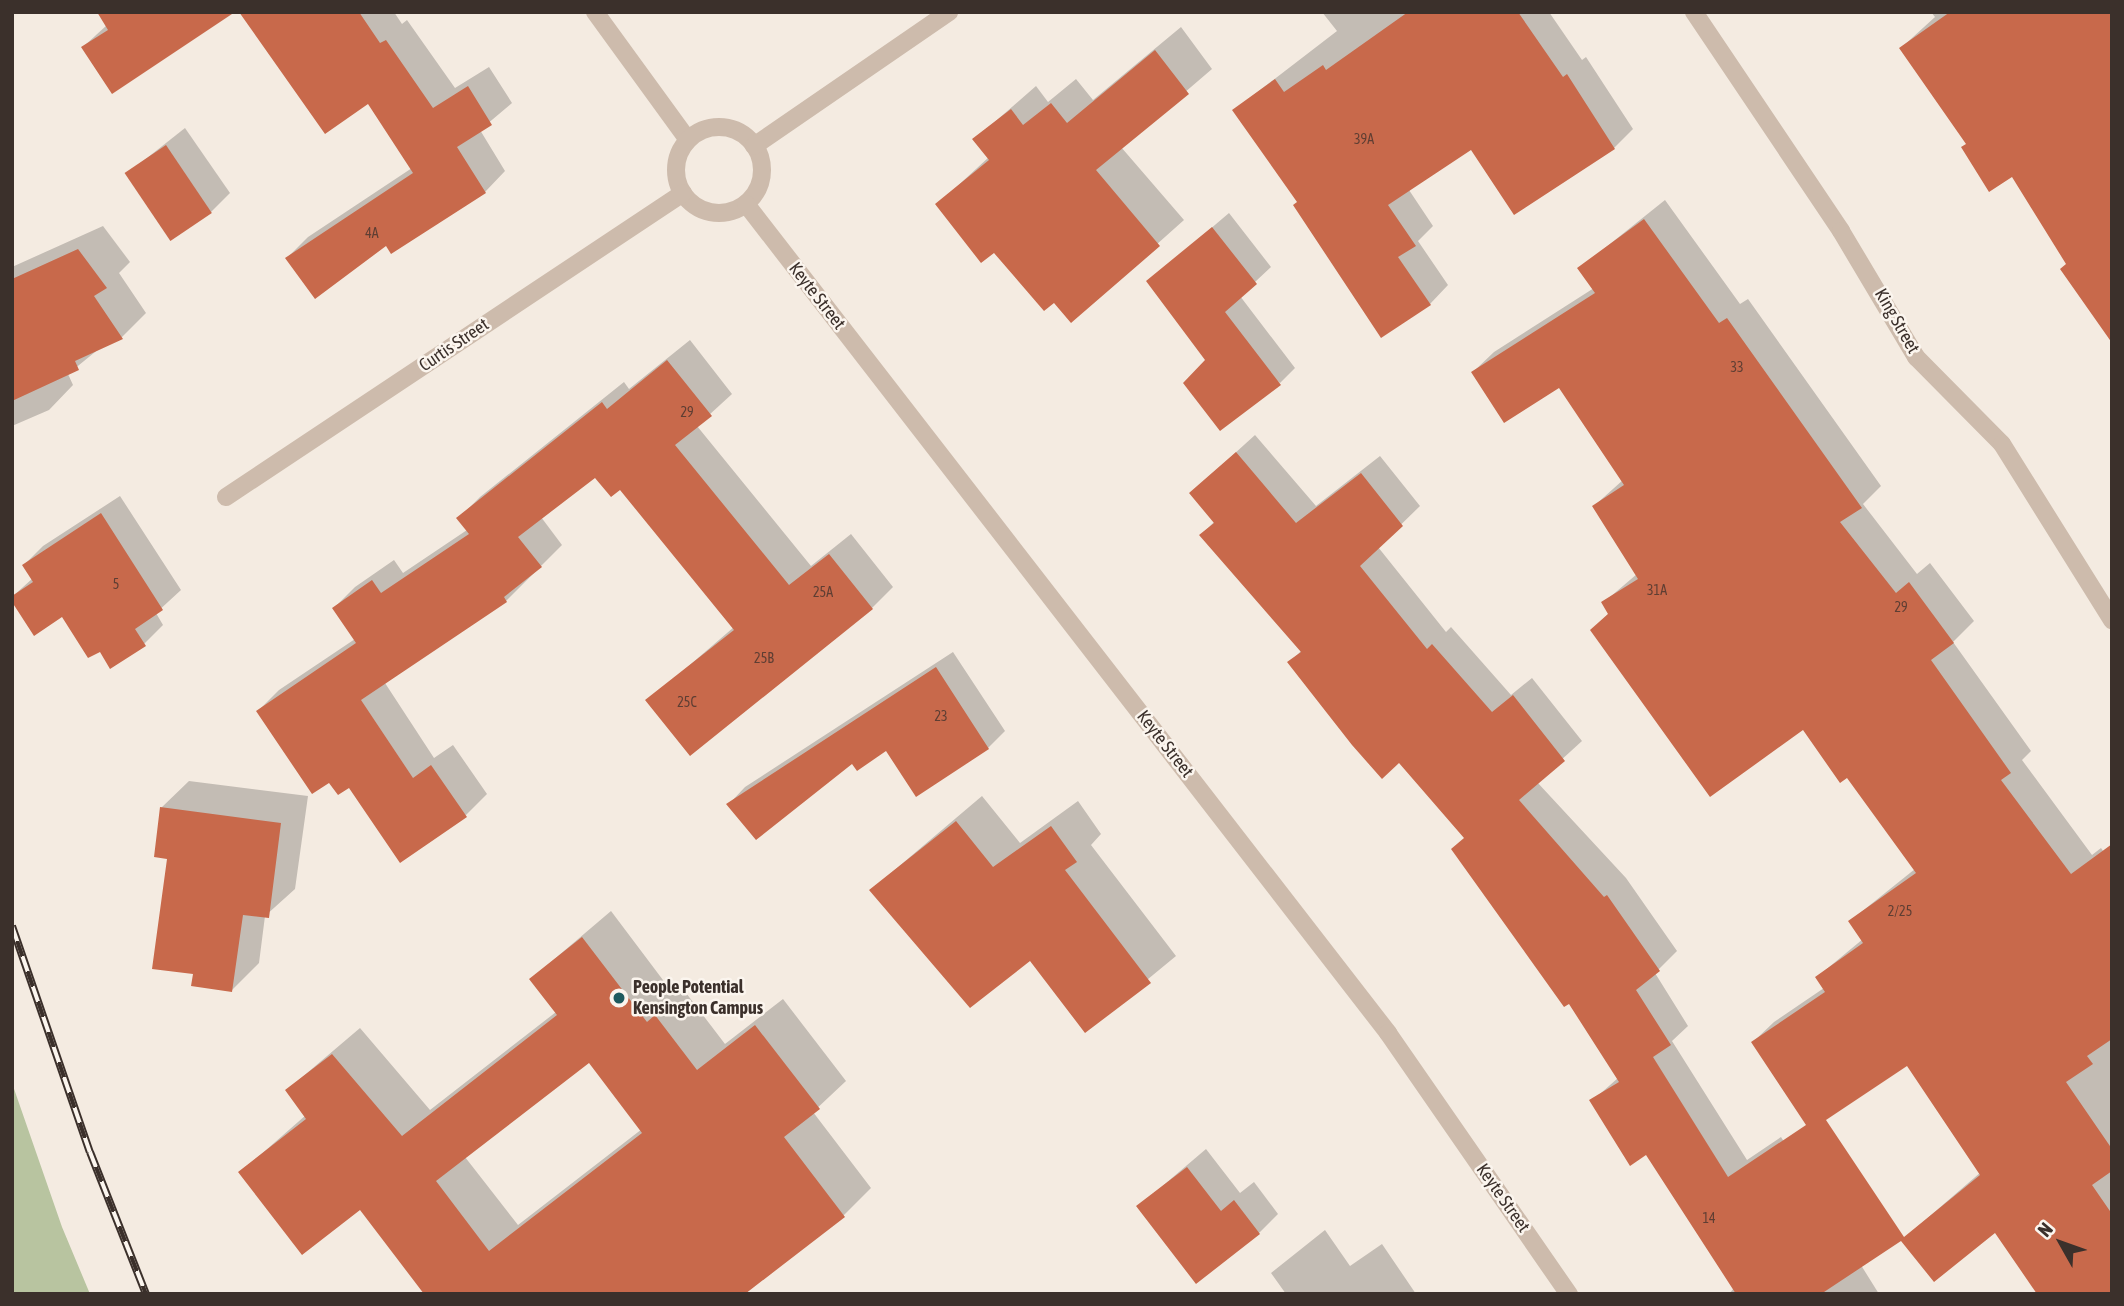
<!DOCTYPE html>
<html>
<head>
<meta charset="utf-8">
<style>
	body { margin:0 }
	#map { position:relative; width:2124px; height:1306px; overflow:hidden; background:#f4ebe1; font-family:"Asap Condensed",sans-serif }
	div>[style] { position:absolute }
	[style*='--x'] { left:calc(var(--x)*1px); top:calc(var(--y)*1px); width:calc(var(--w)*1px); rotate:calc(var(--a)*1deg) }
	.green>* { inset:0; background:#b8c4a0 }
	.shadow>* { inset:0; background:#0003 }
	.building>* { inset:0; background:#c8694b; transform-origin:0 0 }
	.street>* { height:18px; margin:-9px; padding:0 9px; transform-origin:9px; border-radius:9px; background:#cdbbac }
	.street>.ring { margin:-9px; padding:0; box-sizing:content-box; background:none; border:18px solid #cdbbac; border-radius:50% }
	.rail>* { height:8px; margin-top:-4px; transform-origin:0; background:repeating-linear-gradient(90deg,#fbf5ee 0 16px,#3b302b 0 32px); box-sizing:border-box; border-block:2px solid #3b302b }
	.dots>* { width:19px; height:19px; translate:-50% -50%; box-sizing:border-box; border:4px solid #fbf5ee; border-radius:50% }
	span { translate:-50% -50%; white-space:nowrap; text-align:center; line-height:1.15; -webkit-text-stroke:5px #fbf5ee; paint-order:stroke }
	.number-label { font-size:14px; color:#5e3e33 }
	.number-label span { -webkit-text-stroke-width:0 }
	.street-label { font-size:18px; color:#3b302b }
	.poi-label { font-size:18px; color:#3b302b; font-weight:700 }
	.left { translate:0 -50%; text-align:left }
	.frame { position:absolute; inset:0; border:14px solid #3b302b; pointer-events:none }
	.north { position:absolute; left:2026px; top:1208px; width:70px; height:70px; -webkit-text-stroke:5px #fbf5ee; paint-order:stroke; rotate:310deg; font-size:19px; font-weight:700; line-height:28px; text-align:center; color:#3b302b }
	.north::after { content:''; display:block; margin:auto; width:24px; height:32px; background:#3b302b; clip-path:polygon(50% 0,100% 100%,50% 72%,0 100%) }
</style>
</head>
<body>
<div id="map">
	<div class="green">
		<div style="clip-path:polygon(12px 1083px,62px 1227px,90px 1294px,12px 1294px)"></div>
	</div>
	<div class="shadow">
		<div style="clip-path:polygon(232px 12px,83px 47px,107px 25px)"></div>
		<div style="clip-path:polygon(241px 12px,394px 12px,402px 24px,407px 20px,455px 88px,489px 67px,512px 103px,480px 130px,505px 171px,485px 192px,386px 243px,287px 258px,308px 237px,412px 168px,369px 101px)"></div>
		<div style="clip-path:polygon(1322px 12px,1549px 12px,1582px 60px,1586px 57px,1633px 129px,1614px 148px,1472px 147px,1409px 190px,1433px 226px,1418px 241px,1448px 285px,1430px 304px,1299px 202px,1234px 110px,1337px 31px)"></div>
		<div style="clip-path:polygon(1931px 12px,2112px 12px,2068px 263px,2013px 175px,1968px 143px,1901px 48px,1935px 17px)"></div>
		<div style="clip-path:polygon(1181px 27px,1212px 69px,1121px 147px,1184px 220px,1072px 320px,1055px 300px,938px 204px,989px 157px,975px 139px,1036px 86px,1048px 102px,1076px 79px,1093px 100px)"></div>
		<div style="clip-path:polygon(185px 128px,230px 193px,211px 212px,128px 173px)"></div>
		<div style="clip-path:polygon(1665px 200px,1740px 304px,1748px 299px,1881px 486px,1863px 504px,1917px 574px,1930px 563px,1974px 621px,1953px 642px,2031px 751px,2022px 760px,2092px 855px,2101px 848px,2112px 864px,2112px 1294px,1996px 1230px,1902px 1240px,1981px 1172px,1908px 1063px,1753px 1042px,1774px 1022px,1824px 988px,1817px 977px,1863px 939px,1850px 921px,1915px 869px,1848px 775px,1803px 727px,1592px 630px,1610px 612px,1603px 603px,1637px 574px,1594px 506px,1623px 480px,1560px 385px,1473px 372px,1494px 352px,1594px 288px,1580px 268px)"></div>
		<div style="clip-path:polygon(1229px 213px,1271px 267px,1240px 296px,1295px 368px,1280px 383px,1149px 281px)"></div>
		<div style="clip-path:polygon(103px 226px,130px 262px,119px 273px,146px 313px,122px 337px,100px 348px,68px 374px,73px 385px,49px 410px,12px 426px,12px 267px)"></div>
		<div style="clip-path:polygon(690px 340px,732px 394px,697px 426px,811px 566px,851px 534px,893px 587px,872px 608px,648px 701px,734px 627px,620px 487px,596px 475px,541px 517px,562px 545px,506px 601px,385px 683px,434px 758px,453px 745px,487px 794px,466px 815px,349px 786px,258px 711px,279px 690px,355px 639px,334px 608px,355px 587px,394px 560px,403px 573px,467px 530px,459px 518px,480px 497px,624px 382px,629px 389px)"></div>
		<div style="clip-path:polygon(1255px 435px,1316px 506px,1380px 456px,1420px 506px,1378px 547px,1446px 632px,1451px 627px,1511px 695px,1532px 678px,1582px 741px,1537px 782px,1626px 878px,1677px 951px,1655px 973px,1688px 1026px,1672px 1041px,1747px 1160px,1781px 1137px,1879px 1294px,1729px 1294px,1734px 1288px,1647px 1153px,1592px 1101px,1618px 1078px,1465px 837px,1399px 761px,1290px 662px,1302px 650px,1201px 535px,1215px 521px,1191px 493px)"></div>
		<div style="clip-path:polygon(120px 496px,181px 590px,156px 613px,163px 625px,144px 644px,100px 649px,63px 615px,12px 597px,33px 578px,24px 565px,43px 546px)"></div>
		<div style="clip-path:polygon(953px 652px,1005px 731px,988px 748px,887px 749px,729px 804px,745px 787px)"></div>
		<div style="clip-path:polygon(189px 781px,308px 796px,295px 889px,265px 916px,259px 963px,232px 990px,195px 973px,169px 858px,161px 808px)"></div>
		<div style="clip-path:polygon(982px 796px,1020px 843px,1078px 801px,1101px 834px,1091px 845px,1176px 956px,1085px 1031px,1030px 958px,871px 890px)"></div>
		<div style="clip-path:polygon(evenodd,611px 911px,675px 996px,683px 989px,725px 1044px,783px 999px,846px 1081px,813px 1112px,871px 1188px,844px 1215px,743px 1294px,427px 1294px,360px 1208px,241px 1172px,306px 1115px,287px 1090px,360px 1028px,430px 1110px,556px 1012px,531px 979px,611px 911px,589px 1061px,642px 1129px,518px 1225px,465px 1157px,589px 1061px)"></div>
		<div style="clip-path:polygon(1206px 1149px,1240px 1193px,1254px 1182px,1278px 1214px,1259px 1233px,1139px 1206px)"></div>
		<div style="clip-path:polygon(1325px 1230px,1350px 1266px,1382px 1244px,1416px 1294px,1286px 1294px,1271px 1273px)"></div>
	</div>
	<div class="building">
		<div style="clip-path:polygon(97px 12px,235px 12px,112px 94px,81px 47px,108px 30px)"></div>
		<div style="clip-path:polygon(239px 12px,359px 12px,380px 43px,386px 40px,433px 108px,468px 86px,492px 125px,457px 147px,486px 193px,391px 254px,386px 246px,315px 299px,285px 258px,413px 173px,368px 104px,325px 134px)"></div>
		<div style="clip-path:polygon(1408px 12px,1518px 12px,1563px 77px,1567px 74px,1615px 149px,1514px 215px,1471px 150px,1388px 205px,1416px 246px,1398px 257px,1431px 305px,1381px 338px,1293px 205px,1297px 202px,1232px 110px,1275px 79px,1284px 92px,1323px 65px,1326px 70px)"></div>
		<div style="clip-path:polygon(1950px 12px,2112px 12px,2112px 343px,2060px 269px,2066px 264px,2012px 177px,1989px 192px,1961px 147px,1966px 144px,1899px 48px)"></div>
		<div style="clip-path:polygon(1155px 50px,1189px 94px,1096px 170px,1160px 246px,1071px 323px,1054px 303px,1044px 311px,994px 253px,981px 263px,935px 204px,989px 160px,972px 139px,1011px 109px,1023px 125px,1051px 103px,1067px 123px)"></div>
		<div style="left:166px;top:145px;width:82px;height:50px;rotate:56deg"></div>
		<div style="clip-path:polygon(evenodd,1644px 219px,1719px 323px,1727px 318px,1862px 508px,1840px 522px,1896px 593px,1909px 582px,1954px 643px,1931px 660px,2011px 773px,2001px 780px,2071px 874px,2112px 844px,2112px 1039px,2087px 1056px,2093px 1064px,2066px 1082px,2112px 1149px,2112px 1171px,2092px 1185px,2112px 1214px,2112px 1294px,2037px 1294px,1995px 1233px,1934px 1282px,1901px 1241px,1821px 1294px,1736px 1294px,1646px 1155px,1630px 1166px,1589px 1100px,1619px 1082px,1569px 1004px,1564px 1007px,1451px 849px,1464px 838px,1399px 763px,1382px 779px,1352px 745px,1287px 662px,1301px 652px,1199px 535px,1214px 523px,1189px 493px,1236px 452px,1296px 523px,1361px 473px,1403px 526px,1360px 566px,1427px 649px,1432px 644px,1492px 712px,1513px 695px,1565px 761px,1519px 800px,1604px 897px,1607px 895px,1660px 971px,1636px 990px,1671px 1045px,1653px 1057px,1728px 1177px,1806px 1125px,1751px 1042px,1825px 992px,1815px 977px,1863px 943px,1848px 921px,1916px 873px,1847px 778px,1840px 783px,1803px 730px,1710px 797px,1590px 630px,1608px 614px,1601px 602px,1638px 579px,1592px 506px,1624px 485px,1559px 388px,1504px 423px,1471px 372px,1595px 293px,1577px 268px,1644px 219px,1907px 1066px,1980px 1175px,1904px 1237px,1826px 1120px,1907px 1066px)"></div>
		<div style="clip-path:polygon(1212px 227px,1257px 284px,1225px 312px,1281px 385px,1220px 431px,1183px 383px,1205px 360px,1146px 281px)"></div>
		<div style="clip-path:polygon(78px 249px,107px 288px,94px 296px,123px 339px,75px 361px,79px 370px,12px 401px,12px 279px)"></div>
		<div style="clip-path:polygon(667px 360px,712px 416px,675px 445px,789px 585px,829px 554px,873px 609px,690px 756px,645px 700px,734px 630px,620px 490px,611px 497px,595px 478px,518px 537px,542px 567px,504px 597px,507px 602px,361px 700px,413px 778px,431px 765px,467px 817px,400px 863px,349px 788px,338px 795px,329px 783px,312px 794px,256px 711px,356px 643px,332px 608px,372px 580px,381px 593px,469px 534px,456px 518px,602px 402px,607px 409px)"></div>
		<div style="clip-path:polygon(101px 513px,163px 610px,135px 629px,146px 646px,110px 669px,100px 652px,88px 658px,62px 617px,34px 636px,12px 602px,12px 596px,33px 582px,22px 565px)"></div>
		<div style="clip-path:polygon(936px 667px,989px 749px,916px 797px,886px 751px,857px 771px,852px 764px,756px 840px,726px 804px)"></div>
		<div style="clip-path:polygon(160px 807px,281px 823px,269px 918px,243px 915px,232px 992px,191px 986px,193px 974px,152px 969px,167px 859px,154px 857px)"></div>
		<div style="clip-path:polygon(956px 821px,993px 867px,1051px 826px,1077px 862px,1065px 870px,1151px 983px,1085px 1033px,1030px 961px,970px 1008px,869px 890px)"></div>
		<div style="clip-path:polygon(evenodd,582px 937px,647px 1022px,655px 1015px,697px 1070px,755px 1025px,820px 1109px,784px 1137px,845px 1217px,745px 1294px,424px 1294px,360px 1210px,302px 1255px,238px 1172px,306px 1119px,285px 1090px,332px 1054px,402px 1136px,557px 1015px,529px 979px,582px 937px,589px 1063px,642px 1133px,489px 1251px,436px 1181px,589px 1063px)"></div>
		<div style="clip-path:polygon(1187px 1167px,1221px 1211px,1234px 1200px,1260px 1234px,1196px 1284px,1136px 1206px)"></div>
	</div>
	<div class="street">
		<div style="--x:595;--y:12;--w:158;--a:54"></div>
		<div style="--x:1694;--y:12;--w:264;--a:56.1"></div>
		<div style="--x:1841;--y:231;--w:147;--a:59.2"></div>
		<div style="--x:1916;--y:357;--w:122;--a:45.3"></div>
		<div style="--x:2002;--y:444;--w:208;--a:58"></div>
		<div class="ring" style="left:676px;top:127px;width:68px;height:68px"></div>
		<div style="--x:754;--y:146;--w:237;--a:-34.5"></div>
		<div style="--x:746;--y:204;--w:1049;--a:52.24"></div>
		<div style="--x:1388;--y:1033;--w:318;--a:55.3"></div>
		<div style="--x:226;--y:497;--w:549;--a:-33.63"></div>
	</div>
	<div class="rail">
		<div style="--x:12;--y:926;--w:239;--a:71"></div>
		<div style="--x:90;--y:1152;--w:153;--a:68.5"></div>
	</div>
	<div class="dots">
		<div style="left:619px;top:998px;background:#1f5a5e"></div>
	</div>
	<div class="number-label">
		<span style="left:1364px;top:139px">39A</span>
		<span style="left:372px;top:233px">4A</span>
		<span style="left:1737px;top:367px">33</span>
		<span style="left:687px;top:412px">29</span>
		<span style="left:116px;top:584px">5</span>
		<span style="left:1657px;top:590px">31A</span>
		<span style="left:823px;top:592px">25A</span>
		<span style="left:1901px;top:607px">29</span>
		<span style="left:764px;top:658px">25B</span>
		<span style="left:687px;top:702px">25C</span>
		<span style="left:941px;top:716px">23</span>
		<span style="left:1900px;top:911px">2/25</span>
		<span style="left:1709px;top:1218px">14</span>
	</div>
	<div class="street-label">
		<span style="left:817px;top:296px;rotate:52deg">Keyte Street</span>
		<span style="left:1897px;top:321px;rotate:60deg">King Street</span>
		<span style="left:454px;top:345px;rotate:-34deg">Curtis Street</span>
		<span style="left:1165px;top:744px;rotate:52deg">Keyte Street</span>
		<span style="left:1503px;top:1198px;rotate:55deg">Keyte Street</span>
	</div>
	<div class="poi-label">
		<span class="left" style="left:633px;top:998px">People Potential<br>Kensington Campus</span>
	</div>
	<div class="frame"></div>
	<div class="north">N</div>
</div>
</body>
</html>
